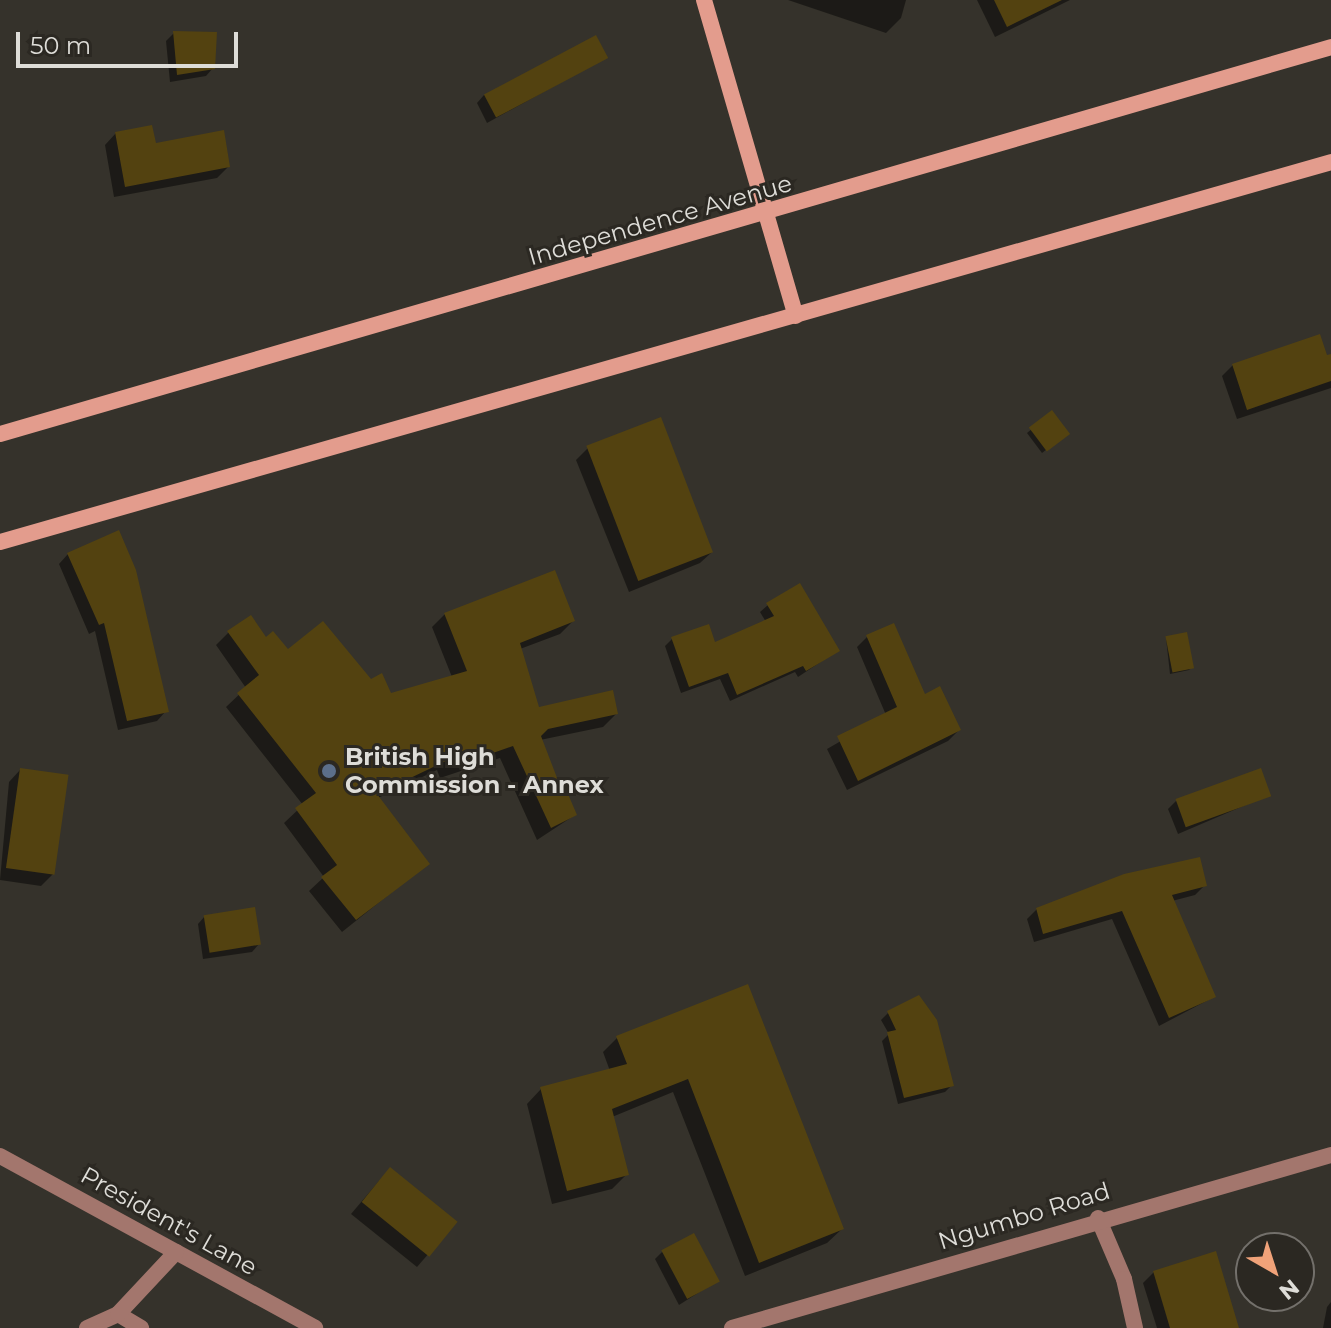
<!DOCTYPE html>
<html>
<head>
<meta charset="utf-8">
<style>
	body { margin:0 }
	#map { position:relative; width:1331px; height:1328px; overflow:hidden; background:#35322b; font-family:Montserrat,sans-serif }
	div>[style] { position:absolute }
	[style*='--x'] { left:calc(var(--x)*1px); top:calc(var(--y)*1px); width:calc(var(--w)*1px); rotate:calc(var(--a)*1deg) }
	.shadow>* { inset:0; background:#0007 }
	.building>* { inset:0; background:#534210; transform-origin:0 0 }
	.street>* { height:16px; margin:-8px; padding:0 8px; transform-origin:8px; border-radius:8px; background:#a3766d }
	.secondary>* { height:16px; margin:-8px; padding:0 8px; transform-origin:8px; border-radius:8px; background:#e39c8d }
	.dots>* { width:22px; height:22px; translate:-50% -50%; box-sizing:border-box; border:4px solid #2b2822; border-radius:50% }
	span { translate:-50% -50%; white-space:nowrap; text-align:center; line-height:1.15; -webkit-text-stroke:6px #2b2822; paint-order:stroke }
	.street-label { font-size:24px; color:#deddd8 }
	.poi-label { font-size:24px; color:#deddd8; font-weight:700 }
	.left { translate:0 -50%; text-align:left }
	.north { position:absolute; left:1235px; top:1232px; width:80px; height:80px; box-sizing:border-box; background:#2b2822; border:2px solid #73706b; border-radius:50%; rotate:141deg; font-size:22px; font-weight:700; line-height:32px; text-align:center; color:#deddd8 }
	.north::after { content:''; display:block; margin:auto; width:28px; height:36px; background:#f0a279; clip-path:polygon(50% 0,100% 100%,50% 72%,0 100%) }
	.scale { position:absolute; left:16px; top:32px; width:222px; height:36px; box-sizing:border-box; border:4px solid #deddd8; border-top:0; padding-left:10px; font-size:24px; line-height:28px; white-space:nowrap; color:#deddd8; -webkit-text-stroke:6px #2b2822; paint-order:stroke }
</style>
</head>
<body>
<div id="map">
	<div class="shadow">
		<div style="clip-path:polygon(788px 0,906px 0,901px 18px,886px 33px)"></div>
		<div style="clip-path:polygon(977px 0,1070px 0,995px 37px)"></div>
		<div style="clip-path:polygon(174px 33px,213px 68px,206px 76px,170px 82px,166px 41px)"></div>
		<div style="clip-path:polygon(605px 58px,487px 123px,477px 103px,484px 95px)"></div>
		<div style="clip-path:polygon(116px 133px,154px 146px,228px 167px,217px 178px,114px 197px,105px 145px)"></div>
		<div style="clip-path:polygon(1331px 356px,1331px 388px,1237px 419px,1222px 376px,1233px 365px)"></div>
		<div style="clip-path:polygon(1051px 413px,1064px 436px,1042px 453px,1027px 433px)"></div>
		<div style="clip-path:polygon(588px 448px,712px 552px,700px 563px,629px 592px,576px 460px)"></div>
		<div style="clip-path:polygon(68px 554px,166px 711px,157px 721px,118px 730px,95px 631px,89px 634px,59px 564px)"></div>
		<div style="clip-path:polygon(768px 605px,837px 651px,798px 677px,795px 672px,730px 701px,720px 679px,681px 693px,665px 646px,672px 639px,714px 645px,766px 622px,760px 612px)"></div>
		<div style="clip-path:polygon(445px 614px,573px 621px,560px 634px,520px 649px,537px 709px,616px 714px,603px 727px,540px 740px,562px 799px,575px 815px,537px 840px,500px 758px,440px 778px,437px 770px,378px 798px,427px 864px,342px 932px,309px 891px,324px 877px,284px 823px,303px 805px,226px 707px,246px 688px,216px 645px,229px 632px,265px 640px,370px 682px,390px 695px,452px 677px,432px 627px)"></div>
		<div style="clip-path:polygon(867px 637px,959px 730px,948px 741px,847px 790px,827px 749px,886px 715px,857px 647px)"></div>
		<div style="clip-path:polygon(1166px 638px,1192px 667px,1189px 670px,1170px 674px)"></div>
		<div style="clip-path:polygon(20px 770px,53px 874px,41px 886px,0 880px,9px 782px)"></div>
		<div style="clip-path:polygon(1269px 795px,1178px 834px,1168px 809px,1176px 801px)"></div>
		<div style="clip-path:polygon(1205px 885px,1195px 895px,1172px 901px,1214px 997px,1159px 1026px,1112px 919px,1034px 942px,1027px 919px,1037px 909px)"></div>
		<div style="clip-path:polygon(205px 916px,259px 944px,252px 952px,203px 959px,198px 924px)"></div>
		<div style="clip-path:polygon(747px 986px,842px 1229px,827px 1243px,745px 1276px,673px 1092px,612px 1117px,627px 1174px,612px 1189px,552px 1204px,527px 1104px,541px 1089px,610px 1071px,603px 1052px,617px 1038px)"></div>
		<div style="clip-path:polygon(888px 1013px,952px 1085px,945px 1092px,898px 1104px,882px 1041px,889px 1034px,881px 1020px)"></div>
		<div style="clip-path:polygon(379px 1181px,456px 1222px,417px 1267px,351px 1214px)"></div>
		<div style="clip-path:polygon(662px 1252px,709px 1286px,679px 1305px,655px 1259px)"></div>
		<div style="clip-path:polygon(1154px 1272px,1237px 1328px,1157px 1328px,1143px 1283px)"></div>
		<div style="clip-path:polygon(1331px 1302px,1331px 1328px,1323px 1328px,1327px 1307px)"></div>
	</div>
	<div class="building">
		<div style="clip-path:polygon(994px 0,1062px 0,1007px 27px)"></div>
		<div style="clip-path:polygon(173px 31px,217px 32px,215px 69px,177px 75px)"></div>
		<div style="left:596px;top:35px;width:26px;height:127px;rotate:62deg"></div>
		<div style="clip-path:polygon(152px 125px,156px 143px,224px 130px,230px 167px,125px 187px,115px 132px)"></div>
		<div style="clip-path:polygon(1320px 334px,1327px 355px,1331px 354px,1331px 381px,1247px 410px,1232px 364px)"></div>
		<div style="left:1052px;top:410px;width:30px;height:29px;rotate:53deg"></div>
		<div style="left:661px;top:417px;width:145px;height:80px;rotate:69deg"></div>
		<div style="clip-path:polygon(119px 530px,136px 570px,169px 712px,127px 721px,104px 623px,99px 625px,67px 553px)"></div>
		<div style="clip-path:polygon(555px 570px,575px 621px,520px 643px,539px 707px,613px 690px,618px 714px,548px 729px,541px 736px,564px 796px,568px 794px,577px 815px,551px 828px,513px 746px,453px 767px,450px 759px,377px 794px,430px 864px,356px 920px,321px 877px,337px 865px,295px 808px,316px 793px,237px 693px,259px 675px,227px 631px,251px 615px,266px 637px,273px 631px,288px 649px,323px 621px,371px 679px,382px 673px,391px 693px,467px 671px,444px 613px)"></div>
		<div style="clip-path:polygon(800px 583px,840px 651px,806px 671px,803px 666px,737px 695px,728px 673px,689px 687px,671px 637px,709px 624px,715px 642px,774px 616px,766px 603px)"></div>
		<div style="clip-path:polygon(894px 623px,925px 694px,940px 686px,961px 730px,858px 781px,837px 736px,897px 707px,866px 635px)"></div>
		<div style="left:1187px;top:632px;width:37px;height:22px;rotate:79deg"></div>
		<div style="left:20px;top:768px;width:49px;height:101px;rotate:8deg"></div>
		<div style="left:1261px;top:768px;width:30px;height:91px;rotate:70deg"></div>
		<div style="clip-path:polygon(1200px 857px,1207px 886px,1172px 895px,1216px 997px,1169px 1018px,1122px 911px,1043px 934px,1036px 908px,1124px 874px)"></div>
		<div style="left:255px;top:907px;width:38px;height:52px;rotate:81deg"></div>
		<div style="clip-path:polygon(748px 984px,844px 1229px,759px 1263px,688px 1079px,612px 1109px,629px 1175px,567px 1191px,540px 1087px,627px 1064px,616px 1036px)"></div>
		<div style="clip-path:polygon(919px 995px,937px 1020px,954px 1086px,904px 1098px,887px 1032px,896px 1030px,887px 1011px)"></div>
		<div style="left:390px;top:1167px;width:87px;height:45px;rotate:39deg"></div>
		<div style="left:694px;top:1233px;width:55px;height:37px;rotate:62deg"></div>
		<div style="clip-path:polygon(1216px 1251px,1239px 1328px,1170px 1328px,1153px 1271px)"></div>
	</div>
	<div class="street">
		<div style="--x:0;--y:1156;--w:359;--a:28.6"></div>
		<div style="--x:1098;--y:1218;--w:66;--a:66.9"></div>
		<div style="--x:1124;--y:1279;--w:50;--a:77.3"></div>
		<div style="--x:118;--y:1314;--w:27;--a:31"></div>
		<div style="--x:87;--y:1328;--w:34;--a:-24"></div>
		<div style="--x:118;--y:1314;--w:85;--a:-46.9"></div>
		<div style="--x:732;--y:1328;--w:623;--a:-16.11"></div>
	</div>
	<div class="secondary">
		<div style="--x:704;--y:0;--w:329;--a:73.8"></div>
		<div style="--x:0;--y:434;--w:1386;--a:-16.21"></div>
		<div style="--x:0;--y:542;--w:1384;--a:-15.93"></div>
	</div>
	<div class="dots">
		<div style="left:329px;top:771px;background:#5c6f8a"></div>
	</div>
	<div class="street-label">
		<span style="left:660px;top:220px;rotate:-16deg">Independence Avenue</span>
		<span style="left:1024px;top:1216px;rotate:-17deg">Ngumbo Road</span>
		<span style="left:169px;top:1221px;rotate:29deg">President's Lane</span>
	</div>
	<div class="poi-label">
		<span class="left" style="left:345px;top:771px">British High<br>Commission - Annex</span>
	</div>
	<div class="north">N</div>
	<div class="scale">50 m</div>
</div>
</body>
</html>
